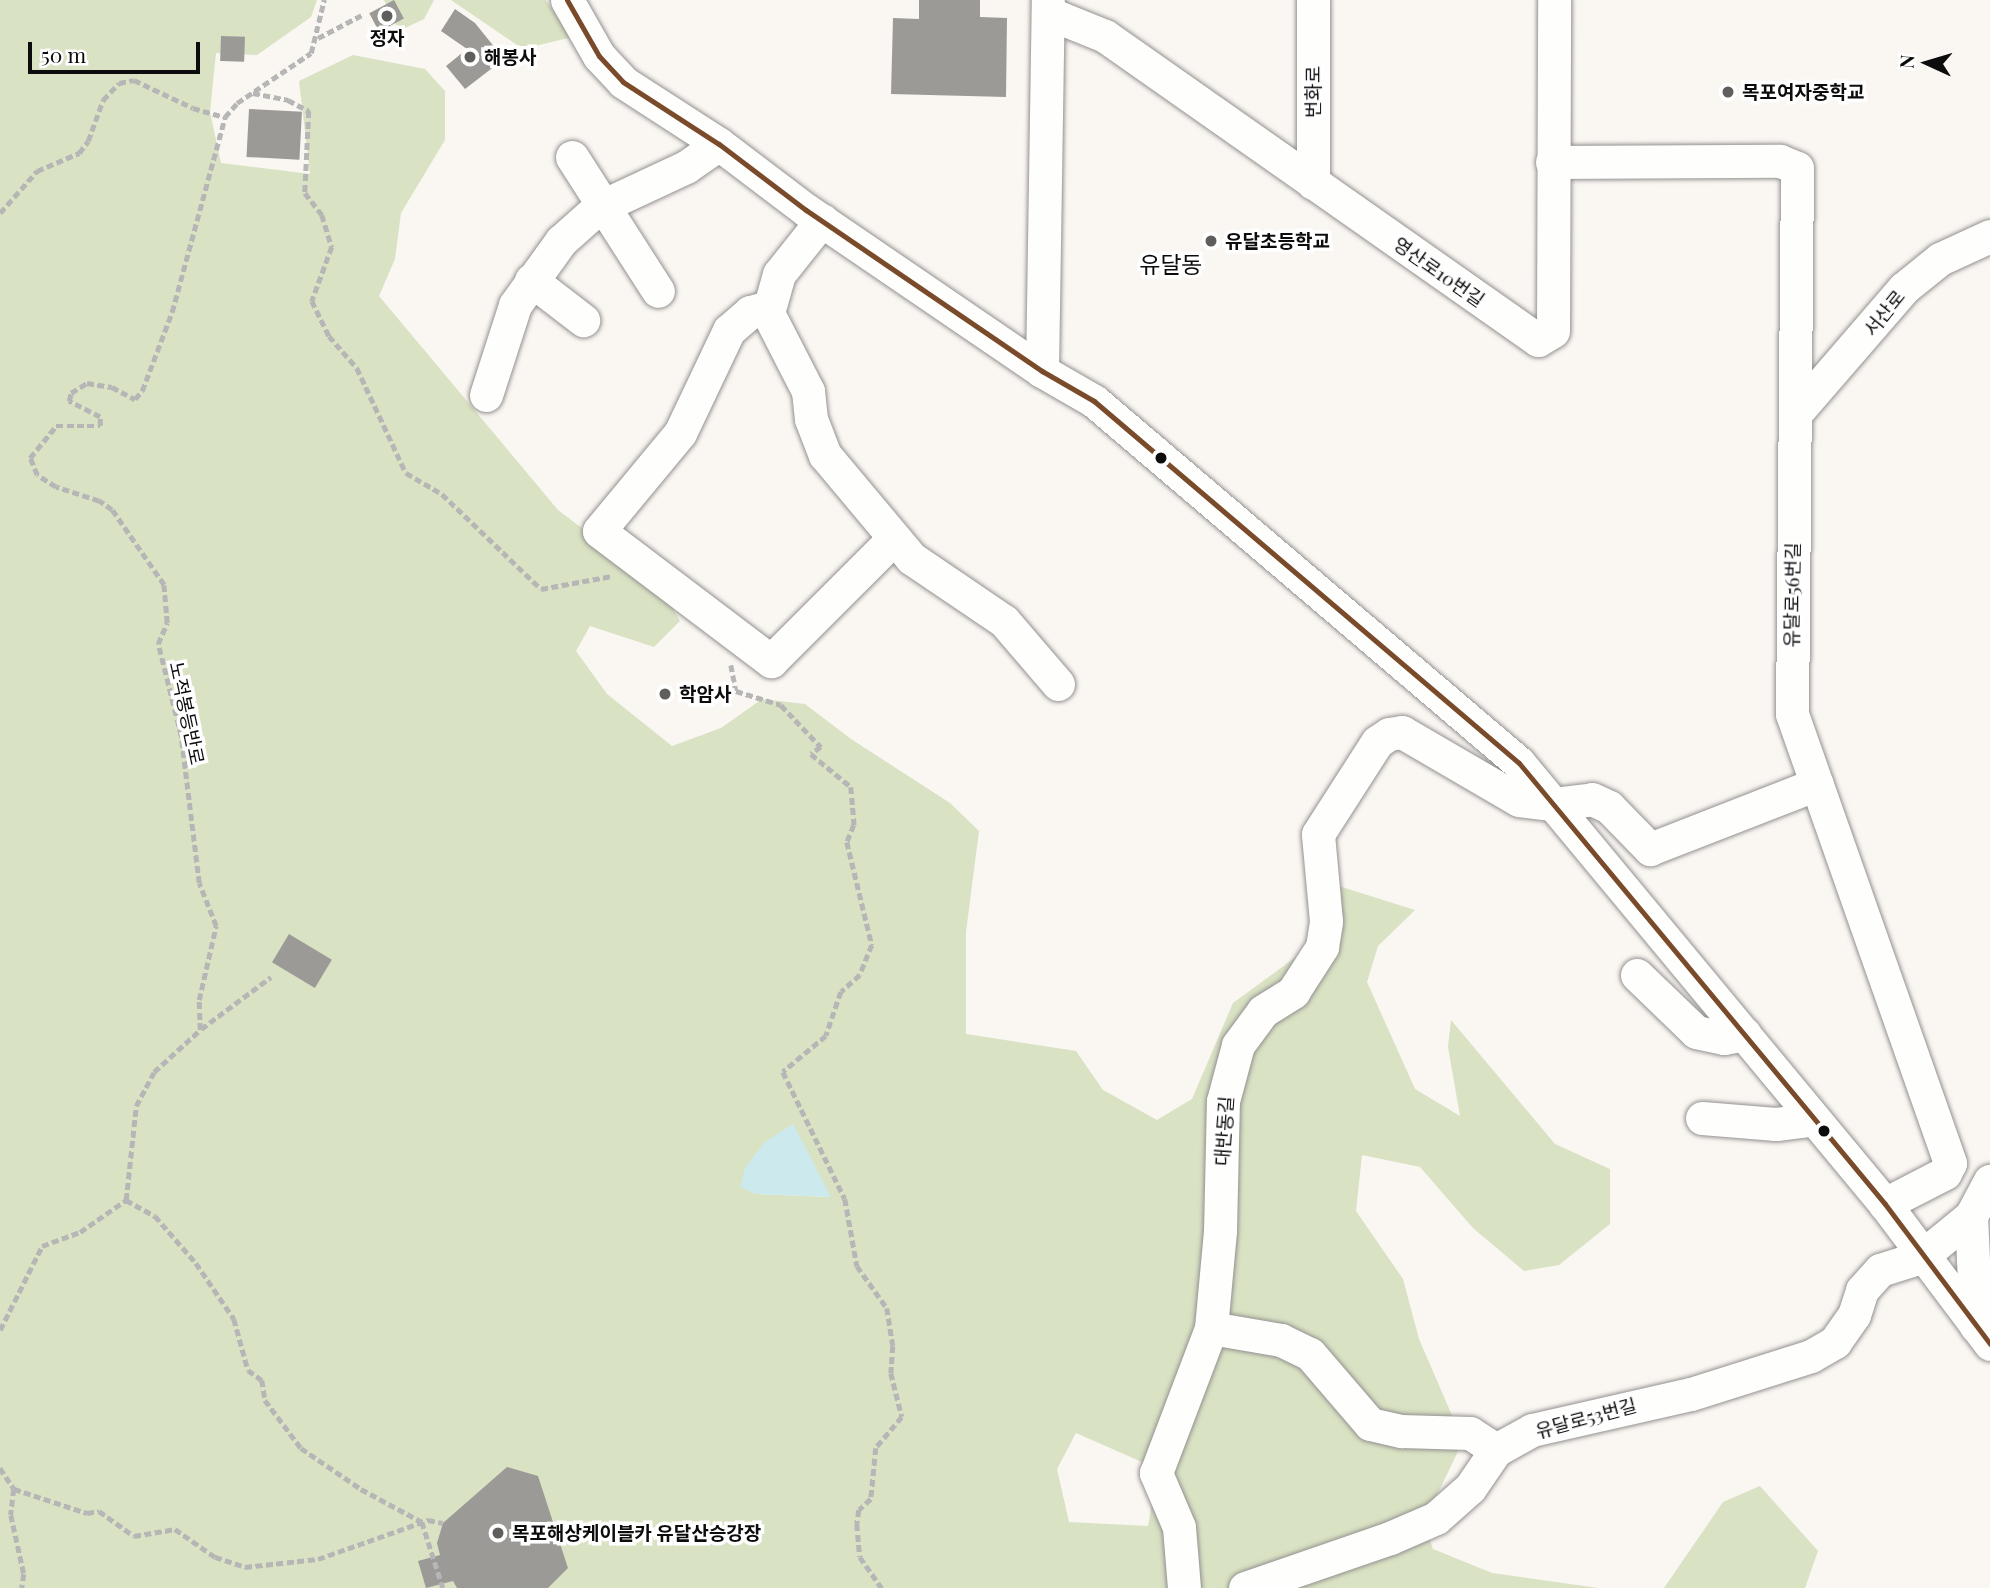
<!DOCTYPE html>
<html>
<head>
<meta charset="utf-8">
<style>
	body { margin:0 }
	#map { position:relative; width:1990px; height:1588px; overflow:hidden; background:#faf6f2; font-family:"Playfair Display","Noto Sans KR",serif }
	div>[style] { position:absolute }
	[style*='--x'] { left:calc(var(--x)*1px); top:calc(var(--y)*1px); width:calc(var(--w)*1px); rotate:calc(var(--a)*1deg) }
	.forest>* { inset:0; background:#d9e2c3 }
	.water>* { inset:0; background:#cce9ee }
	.building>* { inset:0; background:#9c9a97; transform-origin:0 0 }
	.path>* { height:4.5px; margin-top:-2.25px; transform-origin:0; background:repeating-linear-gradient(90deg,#b7b6b6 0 7px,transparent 0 10.5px) }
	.roads { filter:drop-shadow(0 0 2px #939190) drop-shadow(0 0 2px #939190) }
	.minor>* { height:33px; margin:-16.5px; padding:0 16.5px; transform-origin:16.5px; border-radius:16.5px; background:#fefefd }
	.bus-1>* { height:5px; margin:-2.5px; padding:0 2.5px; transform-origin:2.5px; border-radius:2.5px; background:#7a4b2a }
	.dots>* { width:19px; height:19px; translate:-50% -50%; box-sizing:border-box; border:4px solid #fff; border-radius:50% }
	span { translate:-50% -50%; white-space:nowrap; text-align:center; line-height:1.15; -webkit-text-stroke:7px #fff; paint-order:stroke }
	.poi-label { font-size:19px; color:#0c0c0c; font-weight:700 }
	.left { translate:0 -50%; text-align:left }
	.street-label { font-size:19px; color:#0c0c0c }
	.quarter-label { font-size:23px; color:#0c0c0c }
	.north { position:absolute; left:1892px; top:28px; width:70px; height:70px; -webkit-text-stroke:5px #fff; paint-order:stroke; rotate:274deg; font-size:19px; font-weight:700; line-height:28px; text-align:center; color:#0c0c0c }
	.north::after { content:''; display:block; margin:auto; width:24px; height:32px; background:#0c0c0c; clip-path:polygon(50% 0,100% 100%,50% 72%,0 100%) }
	.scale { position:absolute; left:28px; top:42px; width:172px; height:32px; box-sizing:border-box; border:4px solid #0c0c0c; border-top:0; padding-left:9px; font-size:21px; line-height:24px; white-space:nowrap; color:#0c0c0c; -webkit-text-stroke:5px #fff; paint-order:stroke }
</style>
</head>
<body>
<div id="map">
	<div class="forest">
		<div style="clip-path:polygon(evenodd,0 0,317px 0,311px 17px,257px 55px,216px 53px,210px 112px,221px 163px,310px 174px,299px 81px,353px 55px,425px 69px,445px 91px,445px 140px,401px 213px,395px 259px,379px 296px,558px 510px,660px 587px,680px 621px,654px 647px,590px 626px,576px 651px,607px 694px,672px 746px,721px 728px,762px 699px,805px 704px,851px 739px,950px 803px,979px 831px,966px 932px,966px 1034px,1076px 1051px,1103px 1090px,1157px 1120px,1192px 1099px,1233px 1003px,1315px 943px,1329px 883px,1415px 910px,1378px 946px,1367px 982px,1415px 1089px,1460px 1116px,1448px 1047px,1451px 1020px,1555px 1144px,1610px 1169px,1610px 1224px,1559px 1265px,1524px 1271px,1473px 1228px,1420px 1167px,1362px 1155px,1356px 1211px,1403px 1279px,1419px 1339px,1463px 1441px,1424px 1522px,1433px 1549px,1492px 1573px,1598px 1588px,0 1588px,0 0,740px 1186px,830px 1197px,756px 1194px,740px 1186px,0 0,1076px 1433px,1158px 1469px,1148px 1526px,1069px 1522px,1057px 1469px,1076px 1433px)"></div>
		<div style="clip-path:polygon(384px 0,434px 0,424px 19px,399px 31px)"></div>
		<div style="clip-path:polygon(451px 0,546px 0,572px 37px,523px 49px)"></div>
		<div style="clip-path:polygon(1760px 1486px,1818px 1551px,1805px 1588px,1664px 1588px,1723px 1502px)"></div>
	</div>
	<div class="water">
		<div style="clip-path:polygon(793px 1124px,831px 1197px,756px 1194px,740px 1187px,745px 1168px,765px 1142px)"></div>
	</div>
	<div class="building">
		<div style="left:394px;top:0;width:21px;height:28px;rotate:62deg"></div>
		<div style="clip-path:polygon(919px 0,980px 0,980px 17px,1007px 18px,1006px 97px,891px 94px,893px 18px,919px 19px)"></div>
		<div style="clip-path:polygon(455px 9px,475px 23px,504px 59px,465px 89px,446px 66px,467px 49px,441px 31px)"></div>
		<div style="left:221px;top:36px;width:24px;height:25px;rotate:2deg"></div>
		<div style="left:249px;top:109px;width:53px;height:48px;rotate:3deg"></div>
		<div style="left:289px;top:934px;width:50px;height:33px;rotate:31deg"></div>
		<div style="clip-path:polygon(507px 1467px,538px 1476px,568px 1568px,548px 1588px,457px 1588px,453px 1581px,426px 1588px,418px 1561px,440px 1555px,437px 1543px,443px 1523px)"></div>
	</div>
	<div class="path">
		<div style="--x:318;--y:38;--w:50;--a:-27.6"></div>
		<div style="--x:253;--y:93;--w:36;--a:11"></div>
		<div style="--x:288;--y:100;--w:24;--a:28"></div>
		<div style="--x:309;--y:111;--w:82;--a:92.8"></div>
		<div style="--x:305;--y:193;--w:28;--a:52"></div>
		<div style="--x:322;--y:215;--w:34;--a:73"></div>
		<div style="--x:332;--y:247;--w:58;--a:110.3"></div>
		<div style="--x:312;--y:301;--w:39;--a:64"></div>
		<div style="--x:329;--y:336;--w:43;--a:48.8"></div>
		<div style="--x:357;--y:368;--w:116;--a:65"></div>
		<div style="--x:406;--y:473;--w:42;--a:30.3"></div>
		<div style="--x:442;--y:494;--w:137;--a:43.8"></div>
		<div style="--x:541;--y:589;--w:72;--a:-10.4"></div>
		<div style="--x:0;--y:213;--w:56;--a:-48.6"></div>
		<div style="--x:37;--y:171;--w:46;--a:-23.2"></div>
		<div style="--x:79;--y:153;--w:15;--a:-53"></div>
		<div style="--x:88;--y:141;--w:44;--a:-69.9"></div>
		<div style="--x:103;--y:100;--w:23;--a:-47"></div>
		<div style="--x:119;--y:83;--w:15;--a:-11"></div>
		<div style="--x:134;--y:80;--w:65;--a:25.4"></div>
		<div style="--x:193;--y:108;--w:33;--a:16"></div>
		<div style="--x:731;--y:665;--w:26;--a:79"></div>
		<div style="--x:736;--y:691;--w:47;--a:17.3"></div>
		<div style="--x:781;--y:705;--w:58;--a:46.4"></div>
		<div style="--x:821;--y:747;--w:12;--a:145"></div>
		<div style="--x:811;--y:754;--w:52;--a:39.5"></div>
		<div style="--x:851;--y:787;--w:38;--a:85"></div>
		<div style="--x:854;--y:825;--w:18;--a:112"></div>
		<div style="--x:847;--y:842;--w:106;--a:76.4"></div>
		<div style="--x:872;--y:945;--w:32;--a:112"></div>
		<div style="--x:860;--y:975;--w:25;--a:138"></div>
		<div style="--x:841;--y:992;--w:46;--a:108.8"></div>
		<div style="--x:826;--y:1036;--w:56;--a:140.1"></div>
		<div style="--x:783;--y:1072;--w:141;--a:64"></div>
		<div style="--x:845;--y:1199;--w:68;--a:79.8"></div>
		<div style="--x:857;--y:1266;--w:52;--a:54.5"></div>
		<div style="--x:887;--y:1308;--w:38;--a:81"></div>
		<div style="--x:893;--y:1346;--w:27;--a:94"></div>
		<div style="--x:891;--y:1373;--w:45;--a:76"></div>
		<div style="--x:902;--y:1417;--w:40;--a:130"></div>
		<div style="--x:876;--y:1448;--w:51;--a:95.6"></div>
		<div style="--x:871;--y:1499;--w:16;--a:137"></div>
		<div style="--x:859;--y:1510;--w:14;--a:98"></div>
		<div style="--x:857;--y:1524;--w:33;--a:85"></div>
		<div style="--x:860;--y:1557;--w:38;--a:55"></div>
		<div style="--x:201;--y:1029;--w:87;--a:-36.6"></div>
		<div style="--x:126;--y:1200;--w:33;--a:29"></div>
		<div style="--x:155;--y:1216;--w:62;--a:48.9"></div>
		<div style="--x:196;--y:1263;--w:68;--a:55.8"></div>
		<div style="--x:234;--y:1319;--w:53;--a:74.6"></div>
		<div style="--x:248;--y:1370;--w:17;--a:36"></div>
		<div style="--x:262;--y:1380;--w:20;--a:81"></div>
		<div style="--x:265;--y:1400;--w:60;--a:53.1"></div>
		<div style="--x:301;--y:1448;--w:73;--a:34.3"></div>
		<div style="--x:361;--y:1489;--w:69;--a:28.4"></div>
		<div style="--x:422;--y:1522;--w:69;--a:72.3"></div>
		<div style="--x:0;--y:1330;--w:94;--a:-63.4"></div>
		<div style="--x:42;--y:1246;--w:40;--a:-20.2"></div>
		<div style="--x:80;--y:1232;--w:56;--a:-34.8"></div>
		<div style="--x:126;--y:1200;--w:95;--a:-83.9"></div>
		<div style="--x:136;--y:1106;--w:38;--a:-62"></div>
		<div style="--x:154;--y:1072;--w:62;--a:-42.4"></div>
		<div style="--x:200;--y:1030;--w:30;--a:-92"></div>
		<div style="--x:199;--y:1000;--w:76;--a:-77.1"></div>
		<div style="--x:216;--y:926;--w:46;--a:-111.6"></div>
		<div style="--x:199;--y:883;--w:148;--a:-97"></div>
		<div style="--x:181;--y:736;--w:95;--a:-104"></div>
		<div style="--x:158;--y:644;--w:23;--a:-67"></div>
		<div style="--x:167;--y:623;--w:38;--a:-95"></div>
		<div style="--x:164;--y:585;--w:91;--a:-124.7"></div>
		<div style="--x:112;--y:510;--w:16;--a:-145"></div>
		<div style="--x:99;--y:501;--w:45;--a:-162"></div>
		<div style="--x:56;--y:487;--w:22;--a:-148"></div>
		<div style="--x:37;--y:475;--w:18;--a:-112"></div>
		<div style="--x:30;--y:458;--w:41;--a:-50.9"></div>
		<div style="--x:56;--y:426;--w:44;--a:0"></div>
		<div style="--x:100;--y:426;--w:9;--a:-90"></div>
		<div style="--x:100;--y:417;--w:35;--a:-153"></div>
		<div style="--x:69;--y:401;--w:8;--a:-76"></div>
		<div style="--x:71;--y:393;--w:19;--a:-32"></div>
		<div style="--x:87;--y:383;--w:25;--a:9"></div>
		<div style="--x:112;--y:387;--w:26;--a:28"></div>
		<div style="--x:135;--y:399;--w:11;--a:-49"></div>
		<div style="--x:142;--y:391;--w:85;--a:-69.2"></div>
		<div style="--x:172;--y:312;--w:202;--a:-74.8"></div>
		<div style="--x:225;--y:117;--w:18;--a:-49"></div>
		<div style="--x:237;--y:103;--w:89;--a:-34"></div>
		<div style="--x:311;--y:53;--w:55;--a:-76.2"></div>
		<div style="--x:0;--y:1468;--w:25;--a:56"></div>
		<div style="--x:14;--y:1489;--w:77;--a:18.2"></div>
		<div style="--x:87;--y:1513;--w:12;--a:-9"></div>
		<div style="--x:99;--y:1511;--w:43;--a:35.5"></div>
		<div style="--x:134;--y:1536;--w:42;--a:-9.7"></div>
		<div style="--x:175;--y:1529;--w:49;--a:35"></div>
		<div style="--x:215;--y:1557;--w:32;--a:18"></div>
		<div style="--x:245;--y:1567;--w:73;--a:-6.3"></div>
		<div style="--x:318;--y:1559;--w:117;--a:-19.5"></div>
		<div style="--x:428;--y:1520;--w:15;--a:11"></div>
		<div style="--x:14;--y:1489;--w:26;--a:97"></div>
		<div style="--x:11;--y:1515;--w:60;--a:77.6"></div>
		<div style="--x:24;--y:1574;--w:14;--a:98"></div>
	</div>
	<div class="roads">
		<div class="minor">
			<div style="--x:567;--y:0;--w:64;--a:60.3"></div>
			<div style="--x:599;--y:56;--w:35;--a:47"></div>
			<div style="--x:623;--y:82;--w:114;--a:32.9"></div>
			<div style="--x:719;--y:144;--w:109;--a:37.2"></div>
			<div style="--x:806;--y:210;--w:286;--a:34.3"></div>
			<div style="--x:1042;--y:371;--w:60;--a:30"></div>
			<div style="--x:1094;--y:401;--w:558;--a:40.42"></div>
			<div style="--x:1519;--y:763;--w:573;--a:50.31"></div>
			<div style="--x:1885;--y:1204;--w:175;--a:53.1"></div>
			<div style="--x:1048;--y:13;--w:61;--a:22"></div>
			<div style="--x:1105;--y:36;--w:529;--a:35.07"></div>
			<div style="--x:1538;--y:340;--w:17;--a:-31"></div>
			<div style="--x:1553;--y:331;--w:331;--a:-89.8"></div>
			<div style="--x:572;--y:157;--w:159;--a:57.3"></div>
			<div style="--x:1552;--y:162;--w:228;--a:-0.3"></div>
			<div style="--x:1780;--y:161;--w:18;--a:22"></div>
			<div style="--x:1797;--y:168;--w:546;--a:90.52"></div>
			<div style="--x:1792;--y:714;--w:476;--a:70.6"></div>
			<div style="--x:1950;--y:1163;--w:11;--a:117"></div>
			<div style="--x:1945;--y:1173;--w:68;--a:152.7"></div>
			<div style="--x:1313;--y:183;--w:183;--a:-90"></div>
			<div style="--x:822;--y:220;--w:69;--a:128.5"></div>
			<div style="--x:779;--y:274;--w:41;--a:105.8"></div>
			<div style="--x:768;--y:313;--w:88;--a:62.9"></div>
			<div style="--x:808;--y:391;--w:28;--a:84"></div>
			<div style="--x:811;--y:419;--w:39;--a:69"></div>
			<div style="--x:825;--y:455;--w:134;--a:50.1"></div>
			<div style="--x:911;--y:558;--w:112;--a:34.1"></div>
			<div style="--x:1004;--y:621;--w:83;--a:49.4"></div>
			<div style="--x:531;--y:280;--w:66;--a:37.6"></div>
			<div style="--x:769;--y:307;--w:20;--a:165"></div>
			<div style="--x:750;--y:312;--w:28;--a:139"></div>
			<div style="--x:729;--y:330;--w:114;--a:115.4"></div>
			<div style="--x:680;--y:433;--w:127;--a:129.6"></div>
			<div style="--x:599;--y:531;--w:216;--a:37.1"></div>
			<div style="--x:771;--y:661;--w:174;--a:-45"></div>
			<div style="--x:1042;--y:371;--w:371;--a:-89.1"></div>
			<div style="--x:486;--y:395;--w:95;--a:-72.1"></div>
			<div style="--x:515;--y:305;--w:79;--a:-54.3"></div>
			<div style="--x:561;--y:241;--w:50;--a:-41.7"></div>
			<div style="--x:598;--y:208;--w:97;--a:-25"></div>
			<div style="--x:686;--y:167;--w:40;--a:-34.9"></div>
			<div style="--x:1796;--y:413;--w:165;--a:-49.2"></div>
			<div style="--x:1904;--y:288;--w:46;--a:-38.9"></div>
			<div style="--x:1940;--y:259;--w:55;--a:-24.7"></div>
			<div style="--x:1637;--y:975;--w:82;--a:44"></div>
			<div style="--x:1696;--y:1032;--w:29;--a:12"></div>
			<div style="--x:1724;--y:1038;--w:21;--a:-11"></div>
			<div style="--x:1702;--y:1118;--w:74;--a:4.6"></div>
			<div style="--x:1776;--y:1124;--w:38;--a:-7"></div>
			<div style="--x:1971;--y:1216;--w:110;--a:87.4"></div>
			<div style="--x:1211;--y:1328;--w:71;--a:9.7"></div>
			<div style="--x:1281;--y:1340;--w:32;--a:26"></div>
			<div style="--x:1310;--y:1354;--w:92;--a:49.4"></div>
			<div style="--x:1370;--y:1424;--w:32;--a:13"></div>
			<div style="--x:1401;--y:1431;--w:69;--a:1.7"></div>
			<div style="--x:1470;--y:1433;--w:31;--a:33"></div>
			<div style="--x:1184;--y:1588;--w:61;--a:-94.7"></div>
			<div style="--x:1179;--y:1527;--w:59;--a:-113.1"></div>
			<div style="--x:1156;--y:1473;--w:155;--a:-69.2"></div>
			<div style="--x:1211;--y:1328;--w:97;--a:-84.7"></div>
			<div style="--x:1220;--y:1231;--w:130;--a:-88.7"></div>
			<div style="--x:1223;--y:1101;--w:58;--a:-75"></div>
			<div style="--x:1238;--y:1045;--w:42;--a:-53.7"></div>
			<div style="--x:1263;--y:1011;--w:36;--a:-32"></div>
			<div style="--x:1293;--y:992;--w:54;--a:-57.2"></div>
			<div style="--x:1322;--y:947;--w:26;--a:-81"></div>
			<div style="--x:1326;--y:921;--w:87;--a:-95.3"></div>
			<div style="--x:1318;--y:834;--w:109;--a:-57.3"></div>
			<div style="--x:1377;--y:742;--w:14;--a:-34"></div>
			<div style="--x:1389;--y:734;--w:13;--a:-9"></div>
			<div style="--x:1402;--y:732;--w:135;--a:30.2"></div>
			<div style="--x:1519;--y:800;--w:35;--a:7"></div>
			<div style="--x:1554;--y:804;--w:38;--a:-7"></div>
			<div style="--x:1592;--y:799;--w:19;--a:25"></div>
			<div style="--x:1609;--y:807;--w:59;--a:45.7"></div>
			<div style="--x:1650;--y:849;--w:179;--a:-21.3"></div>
			<div style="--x:1245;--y:1588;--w:153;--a:-19"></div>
			<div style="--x:1390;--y:1538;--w:50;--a:-23.5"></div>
			<div style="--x:1436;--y:1518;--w:45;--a:-41.4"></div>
			<div style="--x:1470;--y:1488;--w:46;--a:-55.6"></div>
			<div style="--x:1496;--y:1450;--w:41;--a:-29.1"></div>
			<div style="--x:1532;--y:1430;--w:163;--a:-12.8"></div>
			<div style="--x:1691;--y:1394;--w:126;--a:-17.6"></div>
			<div style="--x:1811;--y:1356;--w:28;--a:-30"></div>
			<div style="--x:1835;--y:1342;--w:33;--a:-55"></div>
			<div style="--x:1854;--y:1315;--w:26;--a:-72"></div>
			<div style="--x:1862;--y:1290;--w:27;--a:-48"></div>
			<div style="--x:1880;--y:1270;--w:43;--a:-17.6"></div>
			<div style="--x:1921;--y:1257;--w:65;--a:-39.4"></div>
			<div style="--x:1971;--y:1216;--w:40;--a:-62"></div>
		</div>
	</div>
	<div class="bus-1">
		<div style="--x:567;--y:0;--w:64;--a:60.3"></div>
		<div style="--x:599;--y:56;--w:35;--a:47"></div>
		<div style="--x:623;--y:82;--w:114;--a:32.9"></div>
		<div style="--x:719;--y:144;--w:109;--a:37.2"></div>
		<div style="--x:806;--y:210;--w:286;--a:34.3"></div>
		<div style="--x:1042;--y:371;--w:60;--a:30"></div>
		<div style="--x:1094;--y:401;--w:558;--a:40.42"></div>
		<div style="--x:1519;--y:763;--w:573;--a:50.31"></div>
		<div style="--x:1885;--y:1204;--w:175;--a:53.1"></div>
	</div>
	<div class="dots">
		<div style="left:387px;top:16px;background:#5f5e5c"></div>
		<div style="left:470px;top:57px;background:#5f5e5c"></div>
		<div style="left:1728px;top:92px;background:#5f5e5c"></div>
		<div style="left:1211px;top:241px;background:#5f5e5c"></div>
		<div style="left:1161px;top:458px;background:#0c0c0c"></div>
		<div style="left:665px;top:694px;background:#5f5e5c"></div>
		<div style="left:1824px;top:1131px;background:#0c0c0c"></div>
		<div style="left:498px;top:1533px;background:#5f5e5c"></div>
	</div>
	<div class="poi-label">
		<span style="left:387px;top:38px">정자</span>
		<span class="left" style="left:484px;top:57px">해봉사</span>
		<span class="left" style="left:1742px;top:92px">목포여자중학교</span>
		<span class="left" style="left:1225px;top:241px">유달초등학교</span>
		<span class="left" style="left:679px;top:694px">학암사</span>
		<span class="left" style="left:512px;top:1533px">목포해상케이블카 유달산승강장</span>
	</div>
	<div class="street-label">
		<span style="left:1313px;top:92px;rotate:-90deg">번화로</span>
		<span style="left:1439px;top:272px;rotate:35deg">영산로10번길</span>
		<span style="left:1884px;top:313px;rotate:-51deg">서산로</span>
		<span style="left:1792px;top:595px;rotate:-89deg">유달로56번길</span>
		<span style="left:187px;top:713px;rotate:78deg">노적봉등반로</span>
		<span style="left:1224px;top:1131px;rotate:-86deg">대반동길</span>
		<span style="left:1586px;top:1418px;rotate:-15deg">유달로53번길</span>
	</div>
	<div class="quarter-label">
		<span style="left:1171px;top:264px">유달동</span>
	</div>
	<div class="north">N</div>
	<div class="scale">50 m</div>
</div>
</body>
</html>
